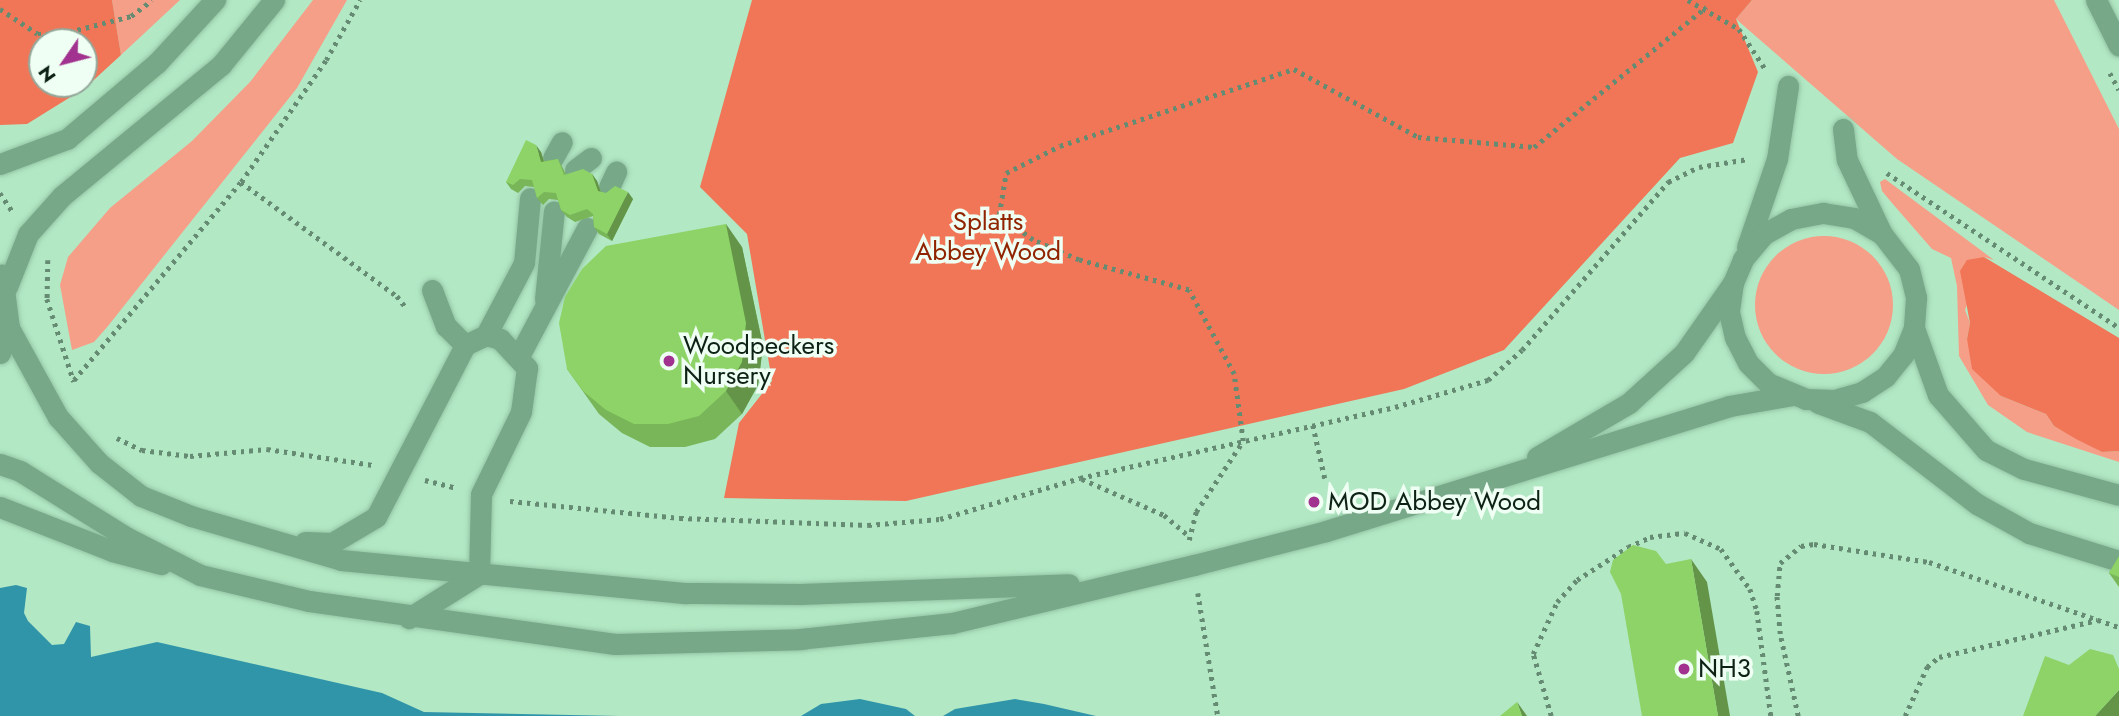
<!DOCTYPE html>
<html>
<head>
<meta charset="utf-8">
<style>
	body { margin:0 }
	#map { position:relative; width:2119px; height:716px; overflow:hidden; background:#b2e8c4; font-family:Jost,sans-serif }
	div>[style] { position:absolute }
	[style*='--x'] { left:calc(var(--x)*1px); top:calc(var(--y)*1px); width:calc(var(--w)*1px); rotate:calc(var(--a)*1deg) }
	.green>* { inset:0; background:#f69f88 }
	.round { border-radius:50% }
	.forest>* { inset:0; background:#f07657 }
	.water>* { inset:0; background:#3195aa }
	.path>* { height:4.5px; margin-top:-2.25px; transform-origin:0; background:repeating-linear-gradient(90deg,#658b72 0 3.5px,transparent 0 8.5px) }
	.roads { filter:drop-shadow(0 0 2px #94c4a4) drop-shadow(0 0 2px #94c4a4) }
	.minor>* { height:21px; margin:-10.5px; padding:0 10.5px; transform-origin:10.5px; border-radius:10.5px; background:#77a888 }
	.wall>* { inset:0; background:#79b559 }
	.shaded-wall>* { inset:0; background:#639448 }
	.building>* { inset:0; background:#8dd367 }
	.dots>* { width:19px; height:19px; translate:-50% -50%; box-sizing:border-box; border:4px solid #effff3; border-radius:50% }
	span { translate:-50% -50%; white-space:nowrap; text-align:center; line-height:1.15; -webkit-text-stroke:7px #effff3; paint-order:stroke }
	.park-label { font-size:26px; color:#902300 }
	.poi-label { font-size:26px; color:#0d2215 }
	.left { translate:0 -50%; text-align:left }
	.north { position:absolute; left:28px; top:28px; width:70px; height:70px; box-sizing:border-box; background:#effff3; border:2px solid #95a79a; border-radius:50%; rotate:235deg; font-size:19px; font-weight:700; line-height:28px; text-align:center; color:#0d2215 }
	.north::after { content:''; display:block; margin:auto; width:24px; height:32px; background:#a2328f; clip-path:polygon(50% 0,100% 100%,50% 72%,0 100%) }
</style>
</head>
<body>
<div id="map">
	<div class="green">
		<div style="clip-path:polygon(112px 0,180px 0,121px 55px)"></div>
		<div style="clip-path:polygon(313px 0,347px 0,297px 88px,108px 326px,94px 342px,72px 350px,60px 285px,68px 257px,110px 208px,192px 141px,250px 82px)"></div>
		<div style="clip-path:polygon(1752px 0,2054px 0,2119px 129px,2119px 310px,1897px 159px,1736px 19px)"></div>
		<div style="clip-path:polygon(1885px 179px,1994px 260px,1984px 257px,1965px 310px,1970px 323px,1967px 339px,2001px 396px,2046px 414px,2054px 426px,2102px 452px,2119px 451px,2119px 462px,2027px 432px,1988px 405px,1959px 356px,1957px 286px,1951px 258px,1932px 249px,1892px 203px,1882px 191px,1880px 182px)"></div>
		<div class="round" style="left:1755px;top:236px;width:138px;height:138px"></div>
	</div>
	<div class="forest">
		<div style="clip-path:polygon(evenodd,0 0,112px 0,121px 55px,85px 88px,27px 124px,0 125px,0 0,84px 42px,84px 84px,42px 84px,42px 42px,84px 42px)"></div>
		<div style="clip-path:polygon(752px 0,1752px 0,1736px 19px,1758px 72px,1733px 143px,1680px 158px,1504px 350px,1404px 389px,906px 501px,724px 498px,739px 423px,772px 381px,747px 234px,700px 187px)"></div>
		<div style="clip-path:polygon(1984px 257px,2119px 338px,2119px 451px,2102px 452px,2076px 439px,2054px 426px,2046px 414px,2001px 396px,1972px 369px,1967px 339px,1970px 323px,1960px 271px,1967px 260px)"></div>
	</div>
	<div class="water">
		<div style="clip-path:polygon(16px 585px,27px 588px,24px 613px,28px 621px,52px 645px,64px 644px,76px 622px,90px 626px,91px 657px,157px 642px,382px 693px,424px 712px,620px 716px,0 716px,0 588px)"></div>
		<div style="clip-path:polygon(860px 699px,906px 709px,915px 716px,801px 716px,821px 704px)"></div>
		<div style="clip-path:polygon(1015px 699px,1044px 704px,1096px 716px,943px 716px,955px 709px)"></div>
	</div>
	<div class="path">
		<div style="--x:1688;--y:0;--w:59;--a:29.6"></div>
		<div style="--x:1739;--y:29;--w:49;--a:56.6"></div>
		<div style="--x:0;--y:9;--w:45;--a:33.3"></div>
		<div style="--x:38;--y:34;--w:23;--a:0"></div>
		<div style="--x:61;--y:34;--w:72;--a:-14.4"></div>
		<div style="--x:131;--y:16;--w:26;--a:-37"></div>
		<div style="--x:2110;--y:73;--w:19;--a:62"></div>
		<div style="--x:1887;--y:173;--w:279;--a:33.7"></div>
		<div style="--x:241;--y:182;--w:193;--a:36.2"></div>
		<div style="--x:397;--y:296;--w:16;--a:52"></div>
		<div style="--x:0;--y:193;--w:22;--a:56"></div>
		<div style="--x:48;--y:260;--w:39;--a:91"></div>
		<div style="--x:47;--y:299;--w:87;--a:72"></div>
		<div style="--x:74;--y:380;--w:259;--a:-49.9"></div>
		<div style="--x:241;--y:182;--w:149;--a:-55.1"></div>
		<div style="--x:326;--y:60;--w:69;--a:-60.5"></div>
		<div style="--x:1313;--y:425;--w:59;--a:77.4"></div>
		<div style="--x:117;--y:438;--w:28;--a:26"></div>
		<div style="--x:142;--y:450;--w:48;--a:7.1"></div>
		<div style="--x:190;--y:456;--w:77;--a:-5.2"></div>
		<div style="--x:267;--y:449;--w:107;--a:8.6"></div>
		<div style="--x:1082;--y:479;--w:90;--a:23.7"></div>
		<div style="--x:1164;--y:515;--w:31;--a:40"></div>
		<div style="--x:425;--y:480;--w:30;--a:14"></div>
		<div style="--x:510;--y:501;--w:171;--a:5.7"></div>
		<div style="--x:680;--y:518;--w:188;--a:2.1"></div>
		<div style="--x:868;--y:525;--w:72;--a:-4.8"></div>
		<div style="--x:940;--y:519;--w:146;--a:-16.3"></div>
		<div style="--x:1080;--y:478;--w:323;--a:-12.7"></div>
		<div style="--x:1395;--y:407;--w:97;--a:-16.2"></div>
		<div style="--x:1488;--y:380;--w:45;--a:-41.4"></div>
		<div style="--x:1522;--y:350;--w:223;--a:-49"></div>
		<div style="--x:1668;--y:182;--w:34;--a:-26"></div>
		<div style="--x:1699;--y:167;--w:50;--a:-9.3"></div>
		<div style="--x:1189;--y:540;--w:29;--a:-76"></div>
		<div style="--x:1196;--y:512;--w:85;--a:-56.5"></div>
		<div style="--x:1243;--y:441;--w:68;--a:-97.7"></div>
		<div style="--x:1234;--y:374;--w:95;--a:-118.2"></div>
		<div style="--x:1189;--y:290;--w:114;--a:-164.7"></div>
		<div style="--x:1079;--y:260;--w:50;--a:-156.5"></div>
		<div style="--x:1033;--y:240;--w:42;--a:-143.7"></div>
		<div style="--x:999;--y:215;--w:43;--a:-80.5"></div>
		<div style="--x:1006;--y:173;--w:60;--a:-26.6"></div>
		<div style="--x:1060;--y:146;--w:246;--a:-18.2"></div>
		<div style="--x:1294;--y:69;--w:141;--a:28.7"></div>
		<div style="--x:1418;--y:137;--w:116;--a:4.9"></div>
		<div style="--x:1534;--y:147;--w:222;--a:-39.1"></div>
		<div style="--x:1198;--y:593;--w:125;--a:80.8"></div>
		<div style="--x:1551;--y:716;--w:65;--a:-106.2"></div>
		<div style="--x:1533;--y:654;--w:57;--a:-65.2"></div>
		<div style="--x:1557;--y:602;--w:30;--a:-48"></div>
		<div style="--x:1577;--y:580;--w:61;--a:-32.9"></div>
		<div style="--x:1628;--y:547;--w:24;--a:-24"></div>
		<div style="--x:1650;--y:537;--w:35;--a:-7"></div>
		<div style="--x:1685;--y:533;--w:39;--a:24"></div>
		<div style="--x:1721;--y:549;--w:49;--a:54.1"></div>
		<div style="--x:1750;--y:589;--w:23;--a:72"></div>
		<div style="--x:1757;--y:611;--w:106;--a:82.4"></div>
		<div style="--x:1798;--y:716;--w:84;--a:-102.4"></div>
		<div style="--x:1780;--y:634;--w:38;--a:-95"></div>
		<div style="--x:1777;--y:596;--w:33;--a:-85"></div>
		<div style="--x:1780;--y:563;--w:27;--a:-39"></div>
		<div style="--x:1801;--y:546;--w:13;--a:-9"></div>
		<div style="--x:1814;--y:544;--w:116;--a:8.9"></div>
		<div style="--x:1929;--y:562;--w:201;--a:18.9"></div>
		<div style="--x:1905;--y:716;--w:54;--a:-65.8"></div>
		<div style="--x:1927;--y:667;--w:16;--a:-40"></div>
		<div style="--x:1939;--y:657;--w:163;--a:-13.1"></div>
	</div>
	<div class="roads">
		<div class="minor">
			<div style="--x:2096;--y:0;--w:51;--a:63.4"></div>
			<div style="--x:1843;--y:129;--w:31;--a:83"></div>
			<div style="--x:1847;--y:160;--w:82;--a:64.7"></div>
			<div style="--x:553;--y:158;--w:18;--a:-61"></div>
			<div style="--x:0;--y:164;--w:72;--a:-20.5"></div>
			<div style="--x:67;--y:139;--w:118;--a:-40.2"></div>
			<div style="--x:157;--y:63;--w:86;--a:-47.4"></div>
			<div style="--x:575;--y:170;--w:20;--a:-37"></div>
			<div style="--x:609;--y:187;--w:17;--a:-65"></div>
			<div style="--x:1747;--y:247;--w:93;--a:-71.2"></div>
			<div style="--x:1777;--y:159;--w:74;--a:-81.4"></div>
			<div style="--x:7;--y:287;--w:57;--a:-68.4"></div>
			<div style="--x:28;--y:234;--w:51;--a:-48.2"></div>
			<div style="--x:62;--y:196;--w:206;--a:-39.5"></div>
			<div style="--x:221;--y:65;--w:84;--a:-50.8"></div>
			<div style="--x:432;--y:290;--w:39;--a:69"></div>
			<div style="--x:446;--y:326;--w:27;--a:45"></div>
			<div style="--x:545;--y:299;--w:88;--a:-84.2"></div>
			<div style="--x:9;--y:328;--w:102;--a:61.2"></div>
			<div style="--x:58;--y:417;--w:62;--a:48.3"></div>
			<div style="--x:99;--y:463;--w:53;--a:38.2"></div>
			<div style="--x:141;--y:496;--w:54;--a:21.8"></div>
			<div style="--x:191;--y:516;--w:156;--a:16.3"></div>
			<div style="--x:341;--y:560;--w:347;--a:5.5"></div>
			<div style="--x:686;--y:593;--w:114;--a:0.5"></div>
			<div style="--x:800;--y:594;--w:269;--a:-2.1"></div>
			<div style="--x:1914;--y:328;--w:71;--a:70.3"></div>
			<div style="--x:1938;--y:395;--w:73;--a:48.9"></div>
			<div style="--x:1986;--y:450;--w:42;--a:26.6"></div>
			<div style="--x:2024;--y:469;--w:98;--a:15.3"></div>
			<div style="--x:486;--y:335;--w:81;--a:-62.2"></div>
			<div style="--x:524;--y:263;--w:65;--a:-84.7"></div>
			<div style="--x:0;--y:353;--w:27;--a:-70"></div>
			<div style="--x:9;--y:328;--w:54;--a:-97.4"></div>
			<div style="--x:519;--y:356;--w:145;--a:-62"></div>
			<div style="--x:1818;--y:403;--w:55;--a:20.1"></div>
			<div style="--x:1870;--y:422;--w:135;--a:37.5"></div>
			<div style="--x:1977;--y:504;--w:60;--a:29.1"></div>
			<div style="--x:2029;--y:533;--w:94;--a:17.3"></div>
			<div style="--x:1537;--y:457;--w:107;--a:-30.4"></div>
			<div style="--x:1629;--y:403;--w:74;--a:-42.3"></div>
			<div style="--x:1684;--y:353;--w:85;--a:-55"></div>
			<div style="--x:1733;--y:283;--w:26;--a:-67"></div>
			<div style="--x:1743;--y:259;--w:33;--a:-50"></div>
			<div style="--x:1764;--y:234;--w:31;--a:-29"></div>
			<div style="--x:1791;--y:219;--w:33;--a:-11"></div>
			<div style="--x:1823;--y:213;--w:31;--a:9"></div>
			<div style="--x:1854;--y:218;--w:32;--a:30"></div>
			<div style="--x:1882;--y:234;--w:44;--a:52.4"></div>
			<div style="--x:1909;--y:269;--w:30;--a:76"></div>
			<div style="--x:1916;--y:298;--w:30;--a:94"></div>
			<div style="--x:1914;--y:328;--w:29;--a:112"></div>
			<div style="--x:1903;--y:355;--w:28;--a:129"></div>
			<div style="--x:1885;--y:377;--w:27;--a:147"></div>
			<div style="--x:1862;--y:392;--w:29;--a:164"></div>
			<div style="--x:1834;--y:400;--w:28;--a:-178"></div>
			<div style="--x:1806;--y:399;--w:41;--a:-157.2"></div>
			<div style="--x:1768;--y:383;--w:28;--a:-135"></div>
			<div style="--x:1748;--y:363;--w:28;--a:-117"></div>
			<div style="--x:1735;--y:338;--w:28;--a:-103"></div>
			<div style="--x:1729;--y:311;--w:28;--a:-82"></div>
			<div style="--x:0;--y:464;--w:21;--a:19"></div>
			<div style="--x:20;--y:471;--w:125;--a:31.9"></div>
			<div style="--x:126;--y:537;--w:83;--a:27.2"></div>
			<div style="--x:200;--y:575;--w:112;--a:13.4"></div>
			<div style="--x:309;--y:601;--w:309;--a:8"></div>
			<div style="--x:615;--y:644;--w:185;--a:-1.5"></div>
			<div style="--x:800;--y:639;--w:153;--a:-6"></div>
			<div style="--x:952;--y:623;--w:249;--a:-13.5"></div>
			<div style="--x:1194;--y:565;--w:136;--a:-14.4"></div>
			<div style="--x:1326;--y:531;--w:422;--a:-17.2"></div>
			<div style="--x:1729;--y:406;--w:65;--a:-9.8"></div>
			<div style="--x:0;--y:507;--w:120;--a:21.4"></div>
			<div style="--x:112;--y:551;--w:51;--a:14.9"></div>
			<div style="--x:305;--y:542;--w:27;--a:2"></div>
			<div style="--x:332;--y:543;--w:51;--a:-30.6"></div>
			<div style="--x:376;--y:517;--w:194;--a:-62.6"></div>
			<div style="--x:465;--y:345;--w:23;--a:-25"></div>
			<div style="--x:486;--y:335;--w:15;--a:16"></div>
			<div style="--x:500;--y:339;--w:40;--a:47"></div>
			<div style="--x:527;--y:368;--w:44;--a:97.8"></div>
			<div style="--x:521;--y:412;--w:91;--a:116"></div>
			<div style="--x:481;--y:494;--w:80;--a:91.4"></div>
			<div style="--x:479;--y:574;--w:83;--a:147.8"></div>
		</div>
	</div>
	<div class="wall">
		<div style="clip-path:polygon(541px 152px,544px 161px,558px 159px,566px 174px,592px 174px,597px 181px,601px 192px,633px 199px,612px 241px,599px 234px,594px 227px,593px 216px,575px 222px,567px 217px,561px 210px,558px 200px,549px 199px,543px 205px,537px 198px,534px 187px,525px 186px,518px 193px,511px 189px,506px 182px)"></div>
		<div style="clip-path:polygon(742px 247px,763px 346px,758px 385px,742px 414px,715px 439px,685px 447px,650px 447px,622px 433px,599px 414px,567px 369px)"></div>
		<div style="clip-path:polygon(2119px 556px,2119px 587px,2109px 573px)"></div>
	</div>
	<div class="shaded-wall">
		<div style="clip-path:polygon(536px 145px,541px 152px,546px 169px,541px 162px)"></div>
		<div style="clip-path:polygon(592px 174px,597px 181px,603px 199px,598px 191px)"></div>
		<div style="clip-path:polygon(628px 192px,633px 199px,612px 241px,607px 234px)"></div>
		<div style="clip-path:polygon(726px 224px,742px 247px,763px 346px,758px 385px,742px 414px,726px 391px)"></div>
		<div style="clip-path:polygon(1691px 559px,1707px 582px,1730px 716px,1718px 716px)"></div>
		<div style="clip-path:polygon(2119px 690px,2119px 716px,2095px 716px)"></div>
		<div style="clip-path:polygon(1517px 702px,1527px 716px,1522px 716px)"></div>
	</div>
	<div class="building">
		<div style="clip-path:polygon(526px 140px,536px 145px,541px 162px,558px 159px,564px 175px,583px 169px,592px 174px,598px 191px,606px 193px,615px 186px,628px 192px,607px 234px,594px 227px,593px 214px,587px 209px,570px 215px,561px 210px,556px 193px,544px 192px,537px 198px,532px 180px,520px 179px,513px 185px,506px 182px)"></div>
		<div style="clip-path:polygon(726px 224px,746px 323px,742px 362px,726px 391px,699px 416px,668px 424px,634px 424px,606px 410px,583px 391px,567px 369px,559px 323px,565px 297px,582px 269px,606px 246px)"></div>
		<div style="clip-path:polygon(1633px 545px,1656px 551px,1666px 564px,1691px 559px,1718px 716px,1642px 716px,1621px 594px,1610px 572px,1613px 560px)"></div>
		<div style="clip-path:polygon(2119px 556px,2119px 577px,2109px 573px)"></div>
		<div style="clip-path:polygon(2090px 649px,2113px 655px,2119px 669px,2119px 690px,2095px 716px,2023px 716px,2045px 656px,2069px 665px)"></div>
		<div style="clip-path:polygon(1517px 702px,1522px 716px,1500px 716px)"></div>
	</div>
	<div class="dots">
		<div style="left:669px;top:361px;background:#a2328f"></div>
		<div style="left:1314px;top:502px;background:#a2328f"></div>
		<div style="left:1684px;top:669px;background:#a2328f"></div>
	</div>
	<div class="park-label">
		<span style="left:988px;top:237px">Splatts<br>Abbey Wood</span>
	</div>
	<div class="poi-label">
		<span class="left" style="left:683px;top:361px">Woodpeckers<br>Nursery</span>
		<span class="left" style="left:1328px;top:502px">MOD Abbey Wood</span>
		<span class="left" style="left:1698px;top:669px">NH3</span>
	</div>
	<div class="north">N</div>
</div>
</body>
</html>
